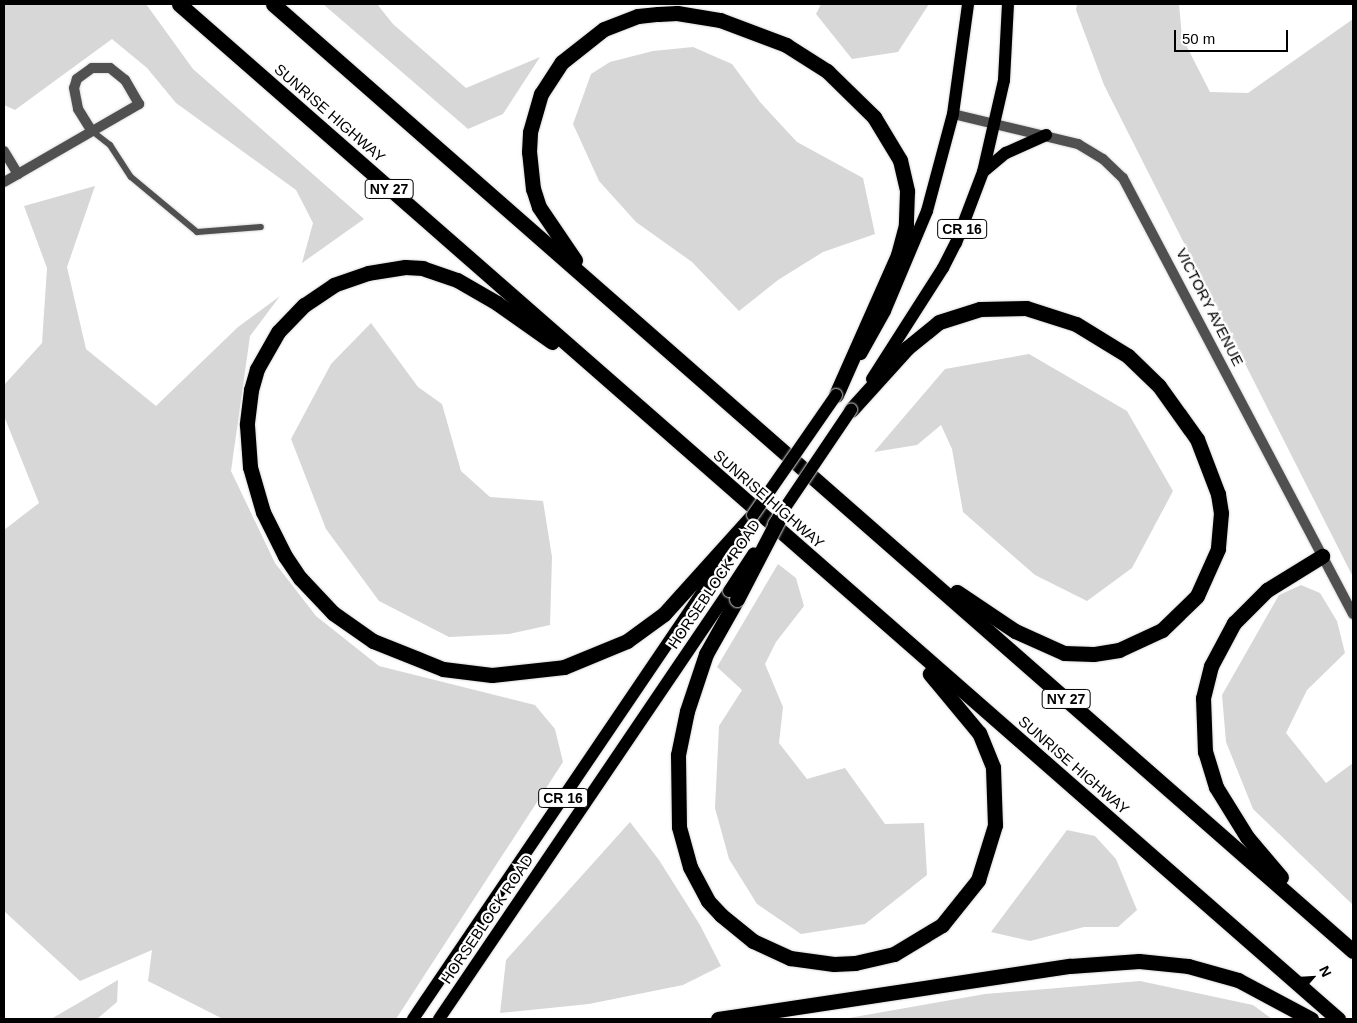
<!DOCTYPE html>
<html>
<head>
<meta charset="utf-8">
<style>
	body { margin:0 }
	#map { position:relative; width:1357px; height:1023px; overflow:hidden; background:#fff; font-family:Helvetica,sans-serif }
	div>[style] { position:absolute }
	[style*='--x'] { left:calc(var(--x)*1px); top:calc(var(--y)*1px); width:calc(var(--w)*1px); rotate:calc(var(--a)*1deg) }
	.green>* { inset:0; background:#d7d7d7 }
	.roads { filter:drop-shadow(0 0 1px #dbdbdb) drop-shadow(0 0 1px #dbdbdb) }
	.service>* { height:6px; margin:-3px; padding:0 3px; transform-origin:3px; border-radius:3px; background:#505050 }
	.minor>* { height:10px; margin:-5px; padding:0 5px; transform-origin:5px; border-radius:5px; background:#505050 }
	.tertiary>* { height:10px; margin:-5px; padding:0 5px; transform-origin:5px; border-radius:5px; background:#505050 }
	.primary>* { height:12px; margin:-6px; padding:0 6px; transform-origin:6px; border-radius:6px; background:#000 }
	.motorway>* { height:15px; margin:-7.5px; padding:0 7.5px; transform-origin:7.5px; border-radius:7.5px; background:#000 }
	.bridges { filter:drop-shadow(0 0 1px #dbdbdb) drop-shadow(0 0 1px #dbdbdb) }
	.primary-bridge>* { height:12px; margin:-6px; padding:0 6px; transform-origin:6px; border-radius:6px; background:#000 }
	.motorway-bridge>* { height:15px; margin:-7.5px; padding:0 7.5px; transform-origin:7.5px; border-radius:7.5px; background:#000 }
	span { translate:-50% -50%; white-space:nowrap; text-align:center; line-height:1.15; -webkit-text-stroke:4.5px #fff; paint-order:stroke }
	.shield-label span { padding:1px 4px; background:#fff; border:1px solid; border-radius:4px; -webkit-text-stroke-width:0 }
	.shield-label { font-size:14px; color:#000; font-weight:700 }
	.street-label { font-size:15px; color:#000 }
	.frame { position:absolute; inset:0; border:5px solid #000; pointer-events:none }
	.north { position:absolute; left:1287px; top:953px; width:50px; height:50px; -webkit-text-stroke:4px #fff; paint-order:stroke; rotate:64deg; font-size:14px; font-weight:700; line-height:20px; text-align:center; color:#000 }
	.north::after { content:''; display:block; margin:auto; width:18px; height:22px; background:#000; clip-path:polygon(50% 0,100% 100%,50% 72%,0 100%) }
	.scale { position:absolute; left:1174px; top:30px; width:114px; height:22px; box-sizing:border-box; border:2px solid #000; border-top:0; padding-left:6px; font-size:15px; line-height:18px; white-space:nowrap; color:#000; -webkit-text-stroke:4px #fff; paint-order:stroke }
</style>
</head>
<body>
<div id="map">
	<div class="green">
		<div style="clip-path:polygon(4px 4px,146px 4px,193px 69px,364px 219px,302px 263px,313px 223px,296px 190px,176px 103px,147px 68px,112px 39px,15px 110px,4px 105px)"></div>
		<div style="clip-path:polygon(323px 4px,377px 4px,393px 24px,466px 88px,540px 57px,503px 114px,468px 129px)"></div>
		<div style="clip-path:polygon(821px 4px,929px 4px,898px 52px,852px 59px,816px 14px)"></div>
		<div style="clip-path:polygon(1077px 4px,1179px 4px,1182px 37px,1210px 92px,1248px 93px,1353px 19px,1353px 577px,1104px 85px,1076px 10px)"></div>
		<div style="clip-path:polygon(693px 47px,732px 64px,760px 102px,797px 142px,863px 178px,875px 234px,823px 252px,778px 280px,739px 311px,692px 262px,636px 222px,599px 181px,573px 124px,591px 74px,610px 62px,653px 51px)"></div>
		<div style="clip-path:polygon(95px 186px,67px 267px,86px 349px,156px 406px,238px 327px,280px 296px,250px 336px,231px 471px,275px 563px,316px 616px,379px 666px,535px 705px,555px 729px,563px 762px,396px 1019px,223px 1019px,148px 981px,152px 950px,80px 981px,4px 911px,4px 530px,39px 503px,4px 416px,4px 385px,42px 343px,47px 268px,24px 206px)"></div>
		<div style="clip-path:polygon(371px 323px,418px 387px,442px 404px,461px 471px,490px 497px,543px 501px,552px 557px,550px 625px,509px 634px,449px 637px,379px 601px,326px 529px,291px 439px,331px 364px)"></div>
		<div style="clip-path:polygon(1029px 354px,1127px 411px,1173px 491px,1132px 568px,1087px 601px,1035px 575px,963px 512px,952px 449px,941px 425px,917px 445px,874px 452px,945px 369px)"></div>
		<div style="clip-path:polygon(778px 564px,796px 578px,804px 606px,776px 642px,765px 664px,783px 707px,779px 743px,807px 779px,845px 768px,885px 824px,924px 823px,927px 875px,865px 924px,801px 934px,757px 904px,729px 859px,715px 808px,719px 726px,742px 690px,717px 667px)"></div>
		<div style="clip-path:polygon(1301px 585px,1320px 593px,1337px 621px,1345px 653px,1307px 690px,1286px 733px,1326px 783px,1353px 763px,1353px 905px,1253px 809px,1226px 742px,1222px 695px,1279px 595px)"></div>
		<div style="clip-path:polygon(630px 822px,659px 860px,700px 925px,721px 966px,683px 985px,589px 1004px,500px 1013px,506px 960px)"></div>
		<div style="clip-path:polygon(1067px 830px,1095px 836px,1116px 859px,1137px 910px,1118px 927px,1084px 927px,1030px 941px,991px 932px)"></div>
		<div style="clip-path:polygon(118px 980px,117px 1002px,97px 1019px,51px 1019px)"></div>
		<div style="clip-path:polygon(1140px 981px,1253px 1005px,1272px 1019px,843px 1019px,985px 994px)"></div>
	</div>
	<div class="roads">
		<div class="service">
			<div style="--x:92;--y:131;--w:23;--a:38"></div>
			<div style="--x:110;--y:145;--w:38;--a:57"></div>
			<div style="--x:131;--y:177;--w:86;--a:39.8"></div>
			<div style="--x:197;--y:232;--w:64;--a:-4.5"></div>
		</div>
		<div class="minor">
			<div style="--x:18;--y:174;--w:140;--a:-30"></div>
			<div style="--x:139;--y:104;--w:28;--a:-120"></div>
			<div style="--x:125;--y:80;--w:19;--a:-141"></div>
			<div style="--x:110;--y:68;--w:18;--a:180"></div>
			<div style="--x:92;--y:68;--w:19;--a:144"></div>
			<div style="--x:77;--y:79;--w:9;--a:108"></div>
			<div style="--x:74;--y:88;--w:21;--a:79"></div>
			<div style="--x:78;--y:109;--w:26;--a:58"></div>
		</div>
		<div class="tertiary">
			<div style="--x:953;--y:114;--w:129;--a:13.5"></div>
			<div style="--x:1078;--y:144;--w:29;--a:31"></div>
			<div style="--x:1103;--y:159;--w:28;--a:44"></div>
			<div style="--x:1123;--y:178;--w:493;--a:62.2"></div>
			<div style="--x:4;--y:151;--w:27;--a:59"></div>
			<div style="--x:18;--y:174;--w:16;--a:150"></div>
		</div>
		<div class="primary">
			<div style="--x:983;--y:172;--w:30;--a:-40"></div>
			<div style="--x:1006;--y:153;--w:44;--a:-24.2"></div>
			<div style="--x:861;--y:354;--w:49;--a:-60.8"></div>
			<div style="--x:885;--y:311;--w:108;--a:-67.2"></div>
			<div style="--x:927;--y:211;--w:100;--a:-75"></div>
			<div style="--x:953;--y:114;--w:111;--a:-82.2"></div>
			<div style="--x:872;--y:379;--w:132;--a:-57.4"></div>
			<div style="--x:943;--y:268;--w:28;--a:-63"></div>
			<div style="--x:956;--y:243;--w:76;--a:-69.2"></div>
			<div style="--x:983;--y:172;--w:94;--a:-77.1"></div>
			<div style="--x:1004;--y:80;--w:76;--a:-87"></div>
			<div style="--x:413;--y:1019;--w:577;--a:-55.87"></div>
			<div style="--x:439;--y:1019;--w:517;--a:-55.88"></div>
		</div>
		<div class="motorway">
			<div style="--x:179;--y:4;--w:1541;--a:41.21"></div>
			<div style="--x:273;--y:4;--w:1436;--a:41.25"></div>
			<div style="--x:575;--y:260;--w:64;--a:-124.2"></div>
			<div style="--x:539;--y:207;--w:19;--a:-108"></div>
			<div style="--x:533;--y:189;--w:37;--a:-96"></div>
			<div style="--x:529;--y:152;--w:20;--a:-87"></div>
			<div style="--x:530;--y:132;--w:40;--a:-74"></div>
			<div style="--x:541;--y:94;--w:38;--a:-57"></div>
			<div style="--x:562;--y:62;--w:53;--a:-38.2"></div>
			<div style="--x:604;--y:29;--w:36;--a:-21"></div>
			<div style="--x:638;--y:16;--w:20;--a:-6"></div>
			<div style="--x:658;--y:14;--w:19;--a:-3"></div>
			<div style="--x:677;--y:13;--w:44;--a:9.2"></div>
			<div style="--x:720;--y:20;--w:71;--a:20.7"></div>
			<div style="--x:786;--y:45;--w:49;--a:32.4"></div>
			<div style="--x:827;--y:71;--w:66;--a:44.4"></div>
			<div style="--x:874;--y:117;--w:50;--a:58.8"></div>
			<div style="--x:900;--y:160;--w:32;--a:77"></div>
			<div style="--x:907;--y:191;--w:34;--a:92"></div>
			<div style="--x:906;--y:225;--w:31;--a:105"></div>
			<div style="--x:898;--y:255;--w:153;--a:113.9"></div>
			<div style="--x:552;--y:342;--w:67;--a:-144.7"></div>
			<div style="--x:497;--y:303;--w:46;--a:-150.1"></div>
			<div style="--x:457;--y:280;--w:36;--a:-161"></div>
			<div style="--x:423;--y:268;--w:18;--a:-177"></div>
			<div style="--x:405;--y:267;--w:37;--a:171"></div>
			<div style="--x:368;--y:273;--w:36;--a:161"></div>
			<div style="--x:334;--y:285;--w:36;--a:146"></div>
			<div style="--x:304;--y:305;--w:37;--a:134"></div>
			<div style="--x:278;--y:332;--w:43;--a:119.6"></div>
			<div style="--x:257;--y:369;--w:22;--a:106"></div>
			<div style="--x:251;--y:390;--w:35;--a:97"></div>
			<div style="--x:247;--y:425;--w:42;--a:85.9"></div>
			<div style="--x:250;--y:467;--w:47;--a:73.9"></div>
			<div style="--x:263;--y:512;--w:49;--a:63.4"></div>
			<div style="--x:285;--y:556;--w:27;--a:56"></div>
			<div style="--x:300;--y:578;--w:48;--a:46.7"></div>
			<div style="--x:333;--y:613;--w:49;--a:35"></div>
			<div style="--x:373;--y:641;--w:75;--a:21.8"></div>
			<div style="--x:443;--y:669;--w:49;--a:7"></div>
			<div style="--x:492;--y:675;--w:72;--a:-6.3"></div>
			<div style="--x:564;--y:667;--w:68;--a:-22.4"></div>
			<div style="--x:627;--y:641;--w:46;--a:-36.1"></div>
			<div style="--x:664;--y:614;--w:133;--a:-48"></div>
			<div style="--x:851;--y:410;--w:84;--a:-47.9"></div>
			<div style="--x:907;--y:348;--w:41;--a:-39.1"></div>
			<div style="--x:939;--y:322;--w:43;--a:-17.6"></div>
			<div style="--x:980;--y:309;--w:46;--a:-1.2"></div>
			<div style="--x:1026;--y:308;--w:52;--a:17.7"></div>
			<div style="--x:1076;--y:324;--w:61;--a:31.6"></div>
			<div style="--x:1128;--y:356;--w:43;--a:44.1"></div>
			<div style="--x:1159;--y:386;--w:65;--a:54.4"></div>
			<div style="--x:1197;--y:439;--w:59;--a:69.1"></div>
			<div style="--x:1218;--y:494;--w:19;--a:81"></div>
			<div style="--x:1221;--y:513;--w:36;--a:95"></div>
			<div style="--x:1218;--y:549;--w:51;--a:114.1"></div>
			<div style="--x:1197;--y:596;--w:49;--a:135.8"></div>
			<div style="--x:1162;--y:630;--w:47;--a:155.1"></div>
			<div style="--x:1119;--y:650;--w:26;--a:171"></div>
			<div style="--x:1093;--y:654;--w:29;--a:-178"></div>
			<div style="--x:1064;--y:653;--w:54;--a:-155.8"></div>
			<div style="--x:1015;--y:631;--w:70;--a:-146.1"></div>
			<div style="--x:737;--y:599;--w:63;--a:119.4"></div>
			<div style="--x:706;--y:654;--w:60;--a:108.4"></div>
			<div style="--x:687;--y:711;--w:45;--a:101.6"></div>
			<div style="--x:678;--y:755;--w:72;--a:89.2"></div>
			<div style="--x:679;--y:827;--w:41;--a:74.6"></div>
			<div style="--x:690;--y:867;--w:38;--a:62"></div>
			<div style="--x:708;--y:901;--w:19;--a:47"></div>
			<div style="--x:721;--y:915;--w:41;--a:39.1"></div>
			<div style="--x:753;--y:941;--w:41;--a:24.7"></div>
			<div style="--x:790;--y:958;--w:44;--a:7.8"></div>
			<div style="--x:834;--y:964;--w:21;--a:-3"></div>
			<div style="--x:855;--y:963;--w:40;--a:-13"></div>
			<div style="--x:894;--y:954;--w:56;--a:-31.1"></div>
			<div style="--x:942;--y:925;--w:58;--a:-51.3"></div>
			<div style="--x:978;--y:880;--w:58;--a:-72.8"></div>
			<div style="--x:995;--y:825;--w:58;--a:-92"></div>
			<div style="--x:993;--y:767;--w:37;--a:-112"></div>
			<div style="--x:979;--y:733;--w:77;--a:-129.7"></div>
			<div style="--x:1281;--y:877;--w:52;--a:-130.4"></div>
			<div style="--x:1247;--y:837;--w:59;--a:-121.8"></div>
			<div style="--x:1216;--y:787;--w:37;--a:-107"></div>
			<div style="--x:1205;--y:752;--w:54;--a:-92.1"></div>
			<div style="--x:1203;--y:698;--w:33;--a:-76"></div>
			<div style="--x:1211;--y:666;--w:49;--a:-61.9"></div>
			<div style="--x:1234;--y:623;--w:47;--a:-45"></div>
			<div style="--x:1267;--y:590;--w:65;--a:-31.7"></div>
			<div style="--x:718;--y:1019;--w:356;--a:-8.6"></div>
			<div style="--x:1070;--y:966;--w:69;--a:-4.1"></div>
			<div style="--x:1139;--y:961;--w:49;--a:5.8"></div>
			<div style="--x:1188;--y:966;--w:52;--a:15.6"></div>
			<div style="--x:1238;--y:980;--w:83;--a:28.1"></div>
		</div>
	</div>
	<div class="bridges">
		<div class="primary-bridge">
			<div style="--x:753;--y:515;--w:146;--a:-55.3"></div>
			<div style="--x:774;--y:524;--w:138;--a:-56"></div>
			<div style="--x:729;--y:591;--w:45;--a:-56.7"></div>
		</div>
		<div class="motorway-bridge">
			<div style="--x:737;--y:599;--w:93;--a:-62.6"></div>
		</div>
	</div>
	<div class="shield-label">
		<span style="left:389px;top:189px">NY 27</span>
		<span style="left:962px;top:229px">CR 16</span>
		<span style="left:1066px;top:699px">NY 27</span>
		<span style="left:563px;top:798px">CR 16</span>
	</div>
	<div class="street-label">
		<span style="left:330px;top:113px;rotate:41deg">SUNRISE HIGHWAY</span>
		<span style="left:1210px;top:307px;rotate:63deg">VICTORY AVENUE</span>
		<span style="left:769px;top:499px;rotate:41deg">SUNRISE HIGHWAY</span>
		<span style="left:714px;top:584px;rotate:-56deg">HORSEBLOCK ROAD</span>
		<span style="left:1074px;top:765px;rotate:41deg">SUNRISE HIGHWAY</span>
		<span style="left:487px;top:919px;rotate:-56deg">HORSEBLOCK ROAD</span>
	</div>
	<div class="frame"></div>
	<div class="north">N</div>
	<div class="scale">50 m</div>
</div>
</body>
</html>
